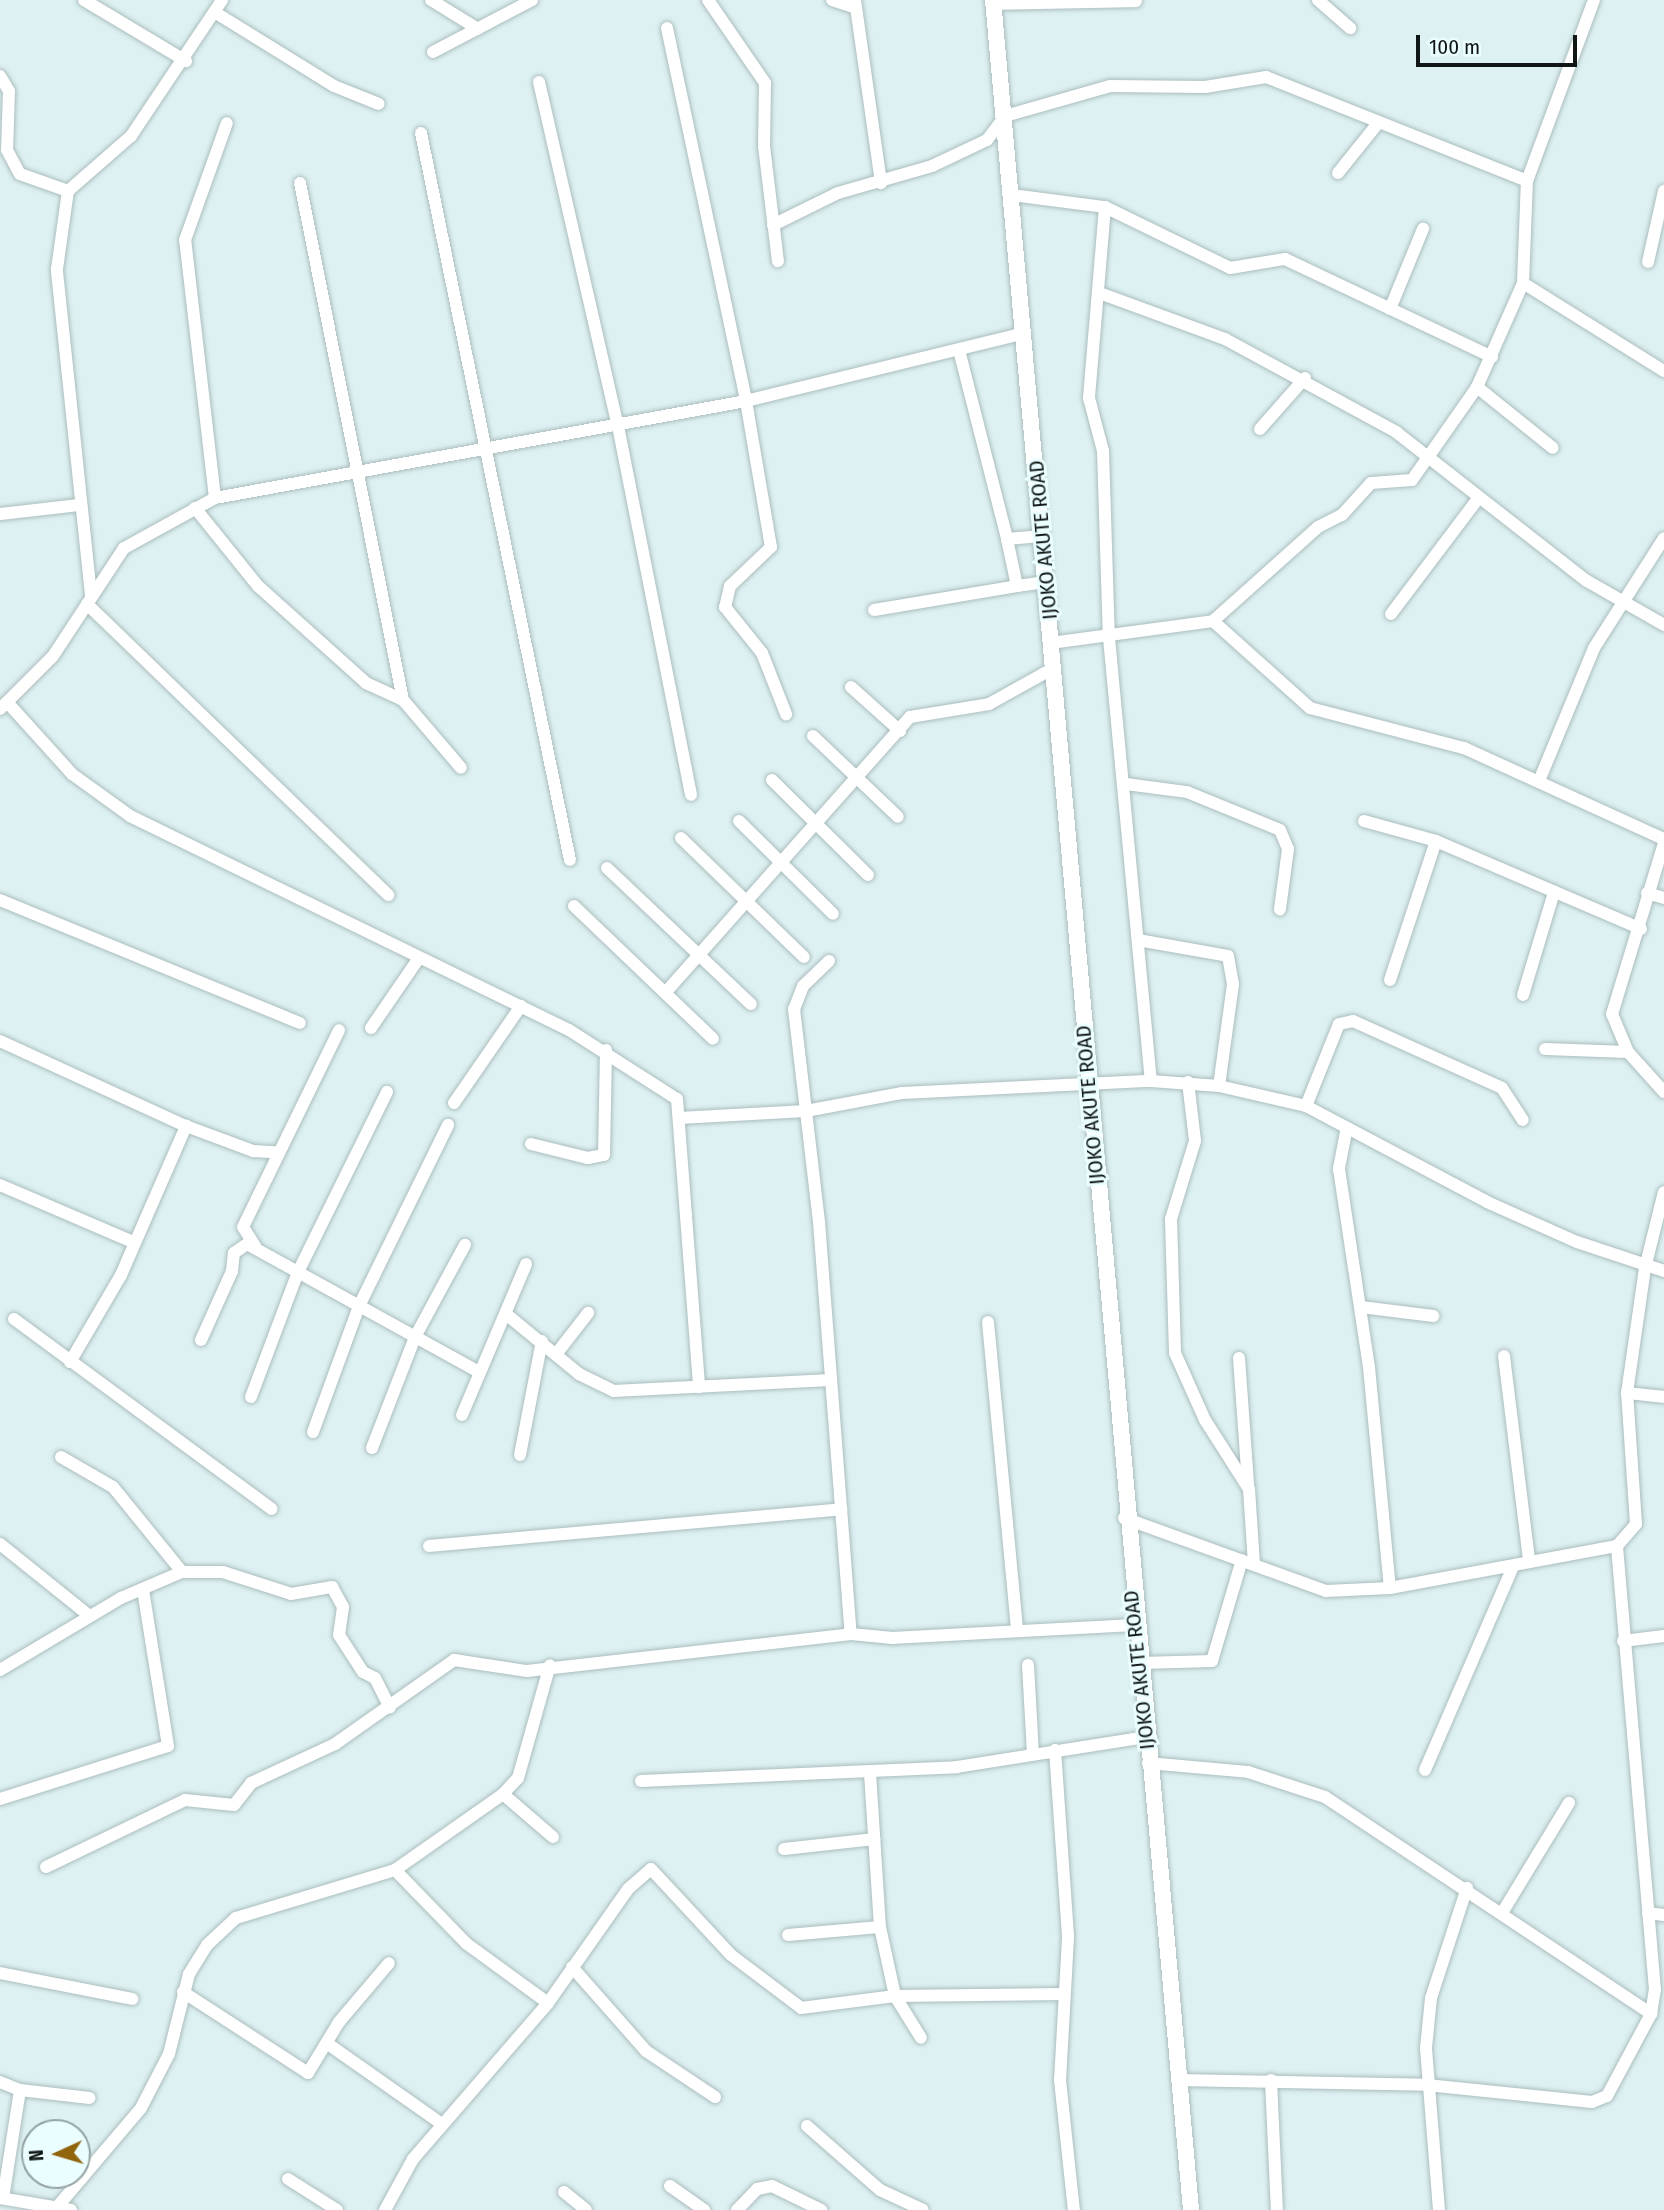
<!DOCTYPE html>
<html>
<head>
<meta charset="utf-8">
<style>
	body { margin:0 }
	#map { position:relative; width:1664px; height:2210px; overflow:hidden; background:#def1f2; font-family:"Fira Sans Condensed",sans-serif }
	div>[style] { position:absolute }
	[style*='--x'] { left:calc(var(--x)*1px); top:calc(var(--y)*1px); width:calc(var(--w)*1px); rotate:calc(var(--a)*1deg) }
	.roads { filter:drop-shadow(0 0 2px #abbdbe) drop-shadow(0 0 2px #abbdbe) }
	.street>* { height:12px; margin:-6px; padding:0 6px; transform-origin:6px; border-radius:6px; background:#fff }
	.secondary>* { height:16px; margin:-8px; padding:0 8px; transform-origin:8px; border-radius:8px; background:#fff }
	span { translate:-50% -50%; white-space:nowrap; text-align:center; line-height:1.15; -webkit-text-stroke:6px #ebfeff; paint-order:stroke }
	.street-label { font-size:21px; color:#101616 }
	.north { position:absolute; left:21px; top:2119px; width:70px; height:70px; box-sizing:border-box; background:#ebfeff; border:2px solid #93a1a2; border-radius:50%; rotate:266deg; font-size:19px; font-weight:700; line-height:28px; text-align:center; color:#101616 }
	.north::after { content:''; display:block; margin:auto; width:24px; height:32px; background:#90650d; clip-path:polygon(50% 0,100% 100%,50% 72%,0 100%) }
	.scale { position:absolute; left:1416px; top:35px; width:161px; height:32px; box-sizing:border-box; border:4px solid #101616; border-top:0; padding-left:9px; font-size:21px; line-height:24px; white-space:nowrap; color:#101616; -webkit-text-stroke:5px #ebfeff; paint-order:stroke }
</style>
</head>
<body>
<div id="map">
	<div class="roads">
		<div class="street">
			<div style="--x:84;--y:0;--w:119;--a:30.9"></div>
			<div style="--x:431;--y:0;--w:55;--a:31.7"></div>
			<div style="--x:708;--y:0;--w:101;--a:55.5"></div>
			<div style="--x:765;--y:83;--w:63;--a:90.9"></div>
			<div style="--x:764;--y:146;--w:116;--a:83.1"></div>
			<div style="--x:832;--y:0;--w:25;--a:18"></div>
			<div style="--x:855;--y:0;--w:185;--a:81.9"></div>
			<div style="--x:1318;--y:0;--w:43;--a:41.2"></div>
			<div style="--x:993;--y:4;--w:143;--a:-1.2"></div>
			<div style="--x:216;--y:13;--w:139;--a:31.7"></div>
			<div style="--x:334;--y:86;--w:48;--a:21.8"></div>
			<div style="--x:667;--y:28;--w:381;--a:78"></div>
			<div style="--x:746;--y:401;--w:148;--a:80.3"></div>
			<div style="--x:771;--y:547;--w:57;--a:136.4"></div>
			<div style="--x:730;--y:586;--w:22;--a:103"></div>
			<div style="--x:725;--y:607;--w:59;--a:51.2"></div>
			<div style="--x:762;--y:653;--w:66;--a:68.5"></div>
			<div style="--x:433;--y:52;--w:112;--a:-27.7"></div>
			<div style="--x:0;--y:76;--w:17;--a:59"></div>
			<div style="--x:9;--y:91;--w:59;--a:91.9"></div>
			<div style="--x:7;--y:150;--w:27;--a:62"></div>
			<div style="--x:20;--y:174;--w:51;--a:19.5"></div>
			<div style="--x:539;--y:82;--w:353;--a:77.1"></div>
			<div style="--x:618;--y:426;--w:376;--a:78.8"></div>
			<div style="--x:421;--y:133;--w:742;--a:78.42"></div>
			<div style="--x:1338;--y:173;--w:65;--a:-51.2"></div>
			<div style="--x:300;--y:183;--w:527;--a:78.73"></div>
			<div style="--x:1012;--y:195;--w:94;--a:7.4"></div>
			<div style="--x:1105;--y:207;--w:139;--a:26"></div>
			<div style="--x:1230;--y:268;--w:56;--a:-9.3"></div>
			<div style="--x:1285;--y:259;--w:229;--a:25.3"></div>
			<div style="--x:1105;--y:207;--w:192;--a:94.8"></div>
			<div style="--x:1089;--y:398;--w:55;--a:75.2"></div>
			<div style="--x:1103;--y:451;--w:187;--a:88.2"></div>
			<div style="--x:1109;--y:638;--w:445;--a:84.6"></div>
			<div style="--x:773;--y:225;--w:72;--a:-26.2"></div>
			<div style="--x:838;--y:193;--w:98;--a:-16"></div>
			<div style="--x:932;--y:166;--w:61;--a:-25.3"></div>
			<div style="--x:987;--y:140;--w:30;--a:-53"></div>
			<div style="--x:1005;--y:116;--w:109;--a:-15.9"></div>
			<div style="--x:1110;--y:86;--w:95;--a:0.6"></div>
			<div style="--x:1205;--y:87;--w:62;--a:-9.3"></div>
			<div style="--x:1266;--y:77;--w:281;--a:21.7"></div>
			<div style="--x:1648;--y:262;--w:73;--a:-77.3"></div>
			<div style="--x:1523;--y:283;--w:166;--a:32"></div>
			<div style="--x:1102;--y:294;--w:131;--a:20.1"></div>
			<div style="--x:1225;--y:339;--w:195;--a:28.5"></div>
			<div style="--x:1396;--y:432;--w:242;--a:38"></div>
			<div style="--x:1587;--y:581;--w:89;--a:29.7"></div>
			<div style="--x:1390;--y:309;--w:87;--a:-67.6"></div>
			<div style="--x:959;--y:350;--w:195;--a:75.7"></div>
			<div style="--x:1007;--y:539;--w:36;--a:-5"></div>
			<div style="--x:1477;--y:387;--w:97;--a:38.8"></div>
			<div style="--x:1260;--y:429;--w:68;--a:-48.6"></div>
			<div style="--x:215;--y:498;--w:260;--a:-96.6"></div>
			<div style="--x:185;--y:240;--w:124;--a:-70.3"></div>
			<div style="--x:195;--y:508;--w:100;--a:51.1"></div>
			<div style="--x:258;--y:586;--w:145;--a:41.9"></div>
			<div style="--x:366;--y:683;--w:41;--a:24.7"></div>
			<div style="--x:403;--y:700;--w:89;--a:49.5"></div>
			<div style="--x:0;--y:514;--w:80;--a:-6.5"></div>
			<div style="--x:1007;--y:539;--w:48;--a:78"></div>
			<div style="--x:1017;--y:586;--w:30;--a:-8"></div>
			<div style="--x:91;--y:595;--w:328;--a:-96"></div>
			<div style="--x:57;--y:269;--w:79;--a:-82"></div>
			<div style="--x:68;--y:191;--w:84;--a:-41.1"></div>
			<div style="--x:131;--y:136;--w:164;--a:-56.2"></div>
			<div style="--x:87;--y:604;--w:419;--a:44"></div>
			<div style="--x:874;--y:610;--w:145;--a:-9.5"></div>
			<div style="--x:1391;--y:614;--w:143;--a:-53"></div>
			<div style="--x:1213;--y:621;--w:130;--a:41.9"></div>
			<div style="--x:1310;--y:708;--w:159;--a:14.6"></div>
			<div style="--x:1464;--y:748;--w:220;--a:24.5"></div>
			<div style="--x:1051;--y:643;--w:163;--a:-7.7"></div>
			<div style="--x:1213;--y:621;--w:141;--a:-41.8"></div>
			<div style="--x:1318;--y:527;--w:27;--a:-27"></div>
			<div style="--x:1342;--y:515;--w:43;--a:-47.8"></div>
			<div style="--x:1371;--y:483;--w:41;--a:-4.2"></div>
			<div style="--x:1412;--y:480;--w:113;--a:-55"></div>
			<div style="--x:1477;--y:387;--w:114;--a:-66.1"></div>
			<div style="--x:1523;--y:283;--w:102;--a:-87.8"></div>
			<div style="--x:1527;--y:181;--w:193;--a:-69.7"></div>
			<div style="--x:851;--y:687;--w:66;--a:41.9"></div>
			<div style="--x:7;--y:702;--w:97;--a:47.9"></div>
			<div style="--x:72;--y:774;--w:72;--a:35.9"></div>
			<div style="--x:130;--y:816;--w:488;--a:26"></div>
			<div style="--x:569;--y:1030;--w:128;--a:32.6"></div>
			<div style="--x:677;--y:1099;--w:289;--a:85.6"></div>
			<div style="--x:0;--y:709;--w:75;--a:-45"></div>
			<div style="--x:53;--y:656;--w:129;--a:-56.7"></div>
			<div style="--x:124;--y:548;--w:104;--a:-28.8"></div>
			<div style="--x:215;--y:498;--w:540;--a:-10.35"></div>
			<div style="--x:746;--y:401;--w:286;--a:-13.7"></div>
			<div style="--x:813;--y:736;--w:117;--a:43.6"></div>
			<div style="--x:772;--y:780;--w:135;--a:44.7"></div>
			<div style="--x:1539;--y:781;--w:144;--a:-67.5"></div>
			<div style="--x:1594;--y:648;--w:130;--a:-57.5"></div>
			<div style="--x:1126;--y:784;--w:62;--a:7.5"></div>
			<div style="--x:1187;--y:792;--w:100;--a:22.2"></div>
			<div style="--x:1280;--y:830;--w:21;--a:67"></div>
			<div style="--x:1288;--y:849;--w:61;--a:97.6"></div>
			<div style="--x:739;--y:821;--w:132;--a:44.7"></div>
			<div style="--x:1364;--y:821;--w:75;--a:15.5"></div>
			<div style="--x:1436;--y:841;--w:223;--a:23.2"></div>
			<div style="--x:681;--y:838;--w:171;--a:44.1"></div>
			<div style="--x:1664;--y:843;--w:179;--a:106.9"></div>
			<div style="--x:1612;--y:1014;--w:41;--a:67.2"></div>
			<div style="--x:1628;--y:1052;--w:54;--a:48"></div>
			<div style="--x:607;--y:868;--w:198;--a:43.4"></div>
			<div style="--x:1647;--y:893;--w:18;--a:16"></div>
			<div style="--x:0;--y:900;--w:324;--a:22.3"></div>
			<div style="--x:574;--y:906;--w:192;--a:43.7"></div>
			<div style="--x:1138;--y:940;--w:91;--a:10.1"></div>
			<div style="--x:1228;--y:956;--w:28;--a:80"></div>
			<div style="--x:1233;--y:984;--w:103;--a:97.8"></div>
			<div style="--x:829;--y:961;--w:36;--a:136"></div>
			<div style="--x:803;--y:986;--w:25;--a:111"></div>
			<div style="--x:794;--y:1009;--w:214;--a:83.3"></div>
			<div style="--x:819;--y:1222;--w:413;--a:85.6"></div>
			<div style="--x:1390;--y:980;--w:146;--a:-71.7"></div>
			<div style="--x:665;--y:993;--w:369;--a:-48.4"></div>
			<div style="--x:910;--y:717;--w:80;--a:-9.3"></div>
			<div style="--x:989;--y:704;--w:72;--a:-29.1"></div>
			<div style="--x:1523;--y:995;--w:108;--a:-73.2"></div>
			<div style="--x:371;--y:1028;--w:85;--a:-55.6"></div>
			<div style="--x:0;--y:1041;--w:205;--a:24.6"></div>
			<div style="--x:186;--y:1126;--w:72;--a:20.5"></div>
			<div style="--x:253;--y:1151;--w:22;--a:3"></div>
			<div style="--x:1545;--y:1049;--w:83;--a:2.1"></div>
			<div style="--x:1188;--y:1082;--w:59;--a:83.2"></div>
			<div style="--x:1195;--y:1141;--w:82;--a:107.1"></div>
			<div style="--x:1171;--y:1219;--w:134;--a:88.3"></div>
			<div style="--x:1175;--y:1353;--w:73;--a:65.9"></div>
			<div style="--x:1205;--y:1420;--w:82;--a:57.5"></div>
			<div style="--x:1249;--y:1489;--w:76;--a:86.2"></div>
			<div style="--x:454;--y:1103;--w:118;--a:-55.4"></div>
			<div style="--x:1306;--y:1106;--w:88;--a:-68.1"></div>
			<div style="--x:1339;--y:1024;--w:14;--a:-12"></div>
			<div style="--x:1353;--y:1021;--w:163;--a:24.2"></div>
			<div style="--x:1502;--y:1088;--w:38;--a:57"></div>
			<div style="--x:679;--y:1118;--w:127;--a:-3.2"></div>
			<div style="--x:806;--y:1111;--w:98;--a:-10.6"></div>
			<div style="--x:902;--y:1093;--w:249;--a:-2.8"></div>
			<div style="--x:1151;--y:1081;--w:68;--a:4.2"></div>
			<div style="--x:1219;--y:1086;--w:89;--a:12.9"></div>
			<div style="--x:1306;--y:1106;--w:205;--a:27.9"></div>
			<div style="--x:1487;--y:1202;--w:98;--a:24"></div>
			<div style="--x:1577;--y:1242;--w:92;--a:18.4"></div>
			<div style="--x:1346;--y:1132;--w:38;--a:101"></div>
			<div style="--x:1339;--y:1169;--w:200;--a:81.4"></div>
			<div style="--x:1369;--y:1367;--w:222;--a:84.6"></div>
			<div style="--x:531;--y:1144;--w:59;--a:13.8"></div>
			<div style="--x:588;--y:1158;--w:16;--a:-11"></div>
			<div style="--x:604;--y:1155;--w:105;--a:-88.9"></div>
			<div style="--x:0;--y:1185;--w:145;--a:23.2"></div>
			<div style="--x:255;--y:1246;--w:22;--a:-122"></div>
			<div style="--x:243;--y:1227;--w:219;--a:-64"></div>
			<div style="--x:1361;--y:1307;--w:73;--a:7.1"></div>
			<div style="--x:506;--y:1314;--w:94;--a:39.4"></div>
			<div style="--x:579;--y:1374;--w:39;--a:26"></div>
			<div style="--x:614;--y:1391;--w:216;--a:-2.9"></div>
			<div style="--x:14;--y:1319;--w:320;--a:36.4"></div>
			<div style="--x:988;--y:1322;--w:308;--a:84.6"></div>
			<div style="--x:201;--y:1340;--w:76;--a:-65.8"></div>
			<div style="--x:232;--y:1271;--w:18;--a:-84"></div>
			<div style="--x:234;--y:1253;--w:16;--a:-35"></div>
			<div style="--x:247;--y:1244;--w:265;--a:28.9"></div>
			<div style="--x:557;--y:1353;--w:51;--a:-52.2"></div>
			<div style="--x:1504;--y:1356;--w:207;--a:83"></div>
			<div style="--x:1239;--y:1358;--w:127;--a:85.9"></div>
			<div style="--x:70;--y:1362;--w:101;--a:-59.6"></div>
			<div style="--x:121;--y:1275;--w:163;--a:-66.4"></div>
			<div style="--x:1627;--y:1393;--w:37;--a:6"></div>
			<div style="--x:251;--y:1397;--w:134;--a:-69.4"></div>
			<div style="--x:298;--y:1272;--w:201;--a:-63.7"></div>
			<div style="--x:462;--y:1415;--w:164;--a:-67"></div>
			<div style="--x:313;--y:1432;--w:134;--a:-69.9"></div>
			<div style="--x:359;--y:1306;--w:202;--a:-63.8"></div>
			<div style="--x:372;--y:1448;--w:119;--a:-68.8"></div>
			<div style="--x:415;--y:1337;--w:105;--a:-61.5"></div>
			<div style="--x:520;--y:1455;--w:116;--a:-79.1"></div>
			<div style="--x:61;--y:1457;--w:60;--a:30"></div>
			<div style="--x:113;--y:1487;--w:109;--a:50.9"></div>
			<div style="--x:1124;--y:1518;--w:215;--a:19.9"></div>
			<div style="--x:1326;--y:1591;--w:64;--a:-2.7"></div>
			<div style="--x:1390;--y:1588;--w:231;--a:-10.5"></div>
			<div style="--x:1617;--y:1546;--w:29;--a:-49"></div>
			<div style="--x:1636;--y:1524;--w:131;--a:-93.9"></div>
			<div style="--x:1627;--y:1393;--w:126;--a:-81.8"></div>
			<div style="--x:1645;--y:1268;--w:78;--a:-76"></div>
			<div style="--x:0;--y:1544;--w:112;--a:38.8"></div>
			<div style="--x:429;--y:1546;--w:414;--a:-5.1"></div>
			<div style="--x:1623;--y:1641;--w:41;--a:-7"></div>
			<div style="--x:1140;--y:1663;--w:72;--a:-1.6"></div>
			<div style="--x:1212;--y:1661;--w:105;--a:-73.5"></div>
			<div style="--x:1028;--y:1665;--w:89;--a:86.8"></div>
			<div style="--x:0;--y:1670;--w:141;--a:-30.8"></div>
			<div style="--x:121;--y:1598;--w:66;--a:-23.1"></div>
			<div style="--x:182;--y:1572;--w:41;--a:0"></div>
			<div style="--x:223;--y:1572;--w:71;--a:17.9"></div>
			<div style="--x:291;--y:1594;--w:42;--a:-9.7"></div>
			<div style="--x:332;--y:1587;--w:23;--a:61"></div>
			<div style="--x:343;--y:1607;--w:28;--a:98"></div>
			<div style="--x:339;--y:1635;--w:44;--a:57"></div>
			<div style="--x:363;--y:1672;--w:13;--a:27"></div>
			<div style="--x:375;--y:1678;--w:33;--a:63"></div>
			<div style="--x:1055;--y:1750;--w:188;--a:86"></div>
			<div style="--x:1068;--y:1938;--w:142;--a:93.2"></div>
			<div style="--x:1060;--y:2080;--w:131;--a:83.9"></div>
			<div style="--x:1148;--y:1763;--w:100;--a:5.1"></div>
			<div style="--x:1248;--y:1772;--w:81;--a:18"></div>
			<div style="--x:1325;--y:1797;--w:392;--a:33.6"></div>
			<div style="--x:1425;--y:1770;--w:221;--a:-66.6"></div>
			<div style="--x:870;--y:1773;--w:154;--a:86.3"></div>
			<div style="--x:880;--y:1927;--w:71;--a:77.7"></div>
			<div style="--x:895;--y:1996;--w:49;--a:58.2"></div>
			<div style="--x:641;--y:1781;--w:316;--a:-2.5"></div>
			<div style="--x:957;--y:1767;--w:191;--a:-9"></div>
			<div style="--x:503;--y:1794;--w:66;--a:40.7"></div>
			<div style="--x:0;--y:1799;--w:176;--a:-17.5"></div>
			<div style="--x:168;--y:1746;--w:158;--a:-99.1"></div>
			<div style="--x:784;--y:1849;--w:91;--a:-6.3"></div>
			<div style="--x:46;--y:1867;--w:154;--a:-25.7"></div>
			<div style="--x:185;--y:1800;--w:49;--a:5.8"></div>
			<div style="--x:234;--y:1805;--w:28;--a:-52"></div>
			<div style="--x:251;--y:1783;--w:93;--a:-24.9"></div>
			<div style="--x:335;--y:1744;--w:146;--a:-35.2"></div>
			<div style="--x:454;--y:1660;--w:74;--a:8.6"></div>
			<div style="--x:527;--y:1671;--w:326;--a:-6.5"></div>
			<div style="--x:851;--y:1634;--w:42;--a:5.4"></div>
			<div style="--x:893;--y:1638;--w:240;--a:-3.1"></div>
			<div style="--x:395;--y:1870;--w:103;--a:45.8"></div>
			<div style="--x:467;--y:1944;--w:100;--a:36.1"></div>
			<div style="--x:1502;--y:1913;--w:129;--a:-58.7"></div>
			<div style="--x:1648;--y:1913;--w:16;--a:7"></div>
			<div style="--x:788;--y:1935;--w:92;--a:-5"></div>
			<div style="--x:572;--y:1967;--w:112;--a:48.6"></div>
			<div style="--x:646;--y:2051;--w:83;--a:33.7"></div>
			<div style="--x:0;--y:1973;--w:135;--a:11.1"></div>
			<div style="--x:183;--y:1992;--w:149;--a:32.9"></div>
			<div style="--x:308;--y:2073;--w:60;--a:-58.7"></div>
			<div style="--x:339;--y:2022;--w:77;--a:-49.7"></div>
			<div style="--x:328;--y:2044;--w:139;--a:35.1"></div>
			<div style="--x:1177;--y:2080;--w:250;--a:1.1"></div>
			<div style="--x:1427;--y:2085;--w:166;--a:5.9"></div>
			<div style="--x:1592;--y:2102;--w:16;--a:-22"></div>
			<div style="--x:1607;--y:2096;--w:93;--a:-61.8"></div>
			<div style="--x:1651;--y:2014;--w:24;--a:-81"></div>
			<div style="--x:1655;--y:1990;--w:446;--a:-94.9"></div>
			<div style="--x:1271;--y:2080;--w:130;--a:87.4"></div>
			<div style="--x:0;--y:2082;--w:22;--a:22"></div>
			<div style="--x:20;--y:2090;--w:109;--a:98.9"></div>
			<div style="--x:20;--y:2090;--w:70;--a:6.5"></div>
			<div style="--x:807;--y:2126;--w:97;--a:41.2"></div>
			<div style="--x:880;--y:2190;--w:47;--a:24.9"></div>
			<div style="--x:288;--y:2179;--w:58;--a:32.3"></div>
			<div style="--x:670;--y:2186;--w:42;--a:35.2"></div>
			<div style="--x:564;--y:2192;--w:28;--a:39"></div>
			<div style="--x:0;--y:2198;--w:72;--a:9.6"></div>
			<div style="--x:58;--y:2206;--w:128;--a:-49.7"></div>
			<div style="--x:141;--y:2108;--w:61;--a:-62.6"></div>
			<div style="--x:169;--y:2054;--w:82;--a:-76"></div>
			<div style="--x:189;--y:1974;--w:34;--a:-58"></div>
			<div style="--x:207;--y:1945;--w:40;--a:-43"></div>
			<div style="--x:236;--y:1918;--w:166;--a:-16.8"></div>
			<div style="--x:395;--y:1870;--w:132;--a:-35.1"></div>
			<div style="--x:503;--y:1794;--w:22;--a:-47"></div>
			<div style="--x:518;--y:1778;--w:117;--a:-74.2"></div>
			<div style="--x:385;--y:2210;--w:58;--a:-61.2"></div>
			<div style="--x:413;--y:2159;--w:206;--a:-49.1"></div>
			<div style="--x:548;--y:2003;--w:139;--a:-54.9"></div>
			<div style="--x:628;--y:1889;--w:30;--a:-41"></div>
			<div style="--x:651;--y:1869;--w:117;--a:47.1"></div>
			<div style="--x:731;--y:1955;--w:88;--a:37.1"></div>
			<div style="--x:801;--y:2008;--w:95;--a:-7.3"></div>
			<div style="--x:895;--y:1996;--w:169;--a:-0.7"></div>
			<div style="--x:737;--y:2210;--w:29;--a:-46"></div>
			<div style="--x:757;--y:2189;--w:15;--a:-11"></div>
			<div style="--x:772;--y:2186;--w:55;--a:26.1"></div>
			<div style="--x:1439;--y:2210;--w:163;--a:-94.6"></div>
			<div style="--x:1426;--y:2048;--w:50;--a:-84.3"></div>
			<div style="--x:1431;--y:1998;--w:116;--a:-71.9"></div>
		</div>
		<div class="secondary">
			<div style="--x:993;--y:0;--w:2219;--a:84.88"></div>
		</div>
	</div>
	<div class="street-label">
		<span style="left:1043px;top:540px;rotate:-95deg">IJOKO AKUTE ROAD</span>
		<span style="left:1090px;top:1105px;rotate:-95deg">IJOKO AKUTE ROAD</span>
		<span style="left:1139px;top:1670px;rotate:-96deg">IJOKO AKUTE ROAD</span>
	</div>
	<div class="north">N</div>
	<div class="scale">100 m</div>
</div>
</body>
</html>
